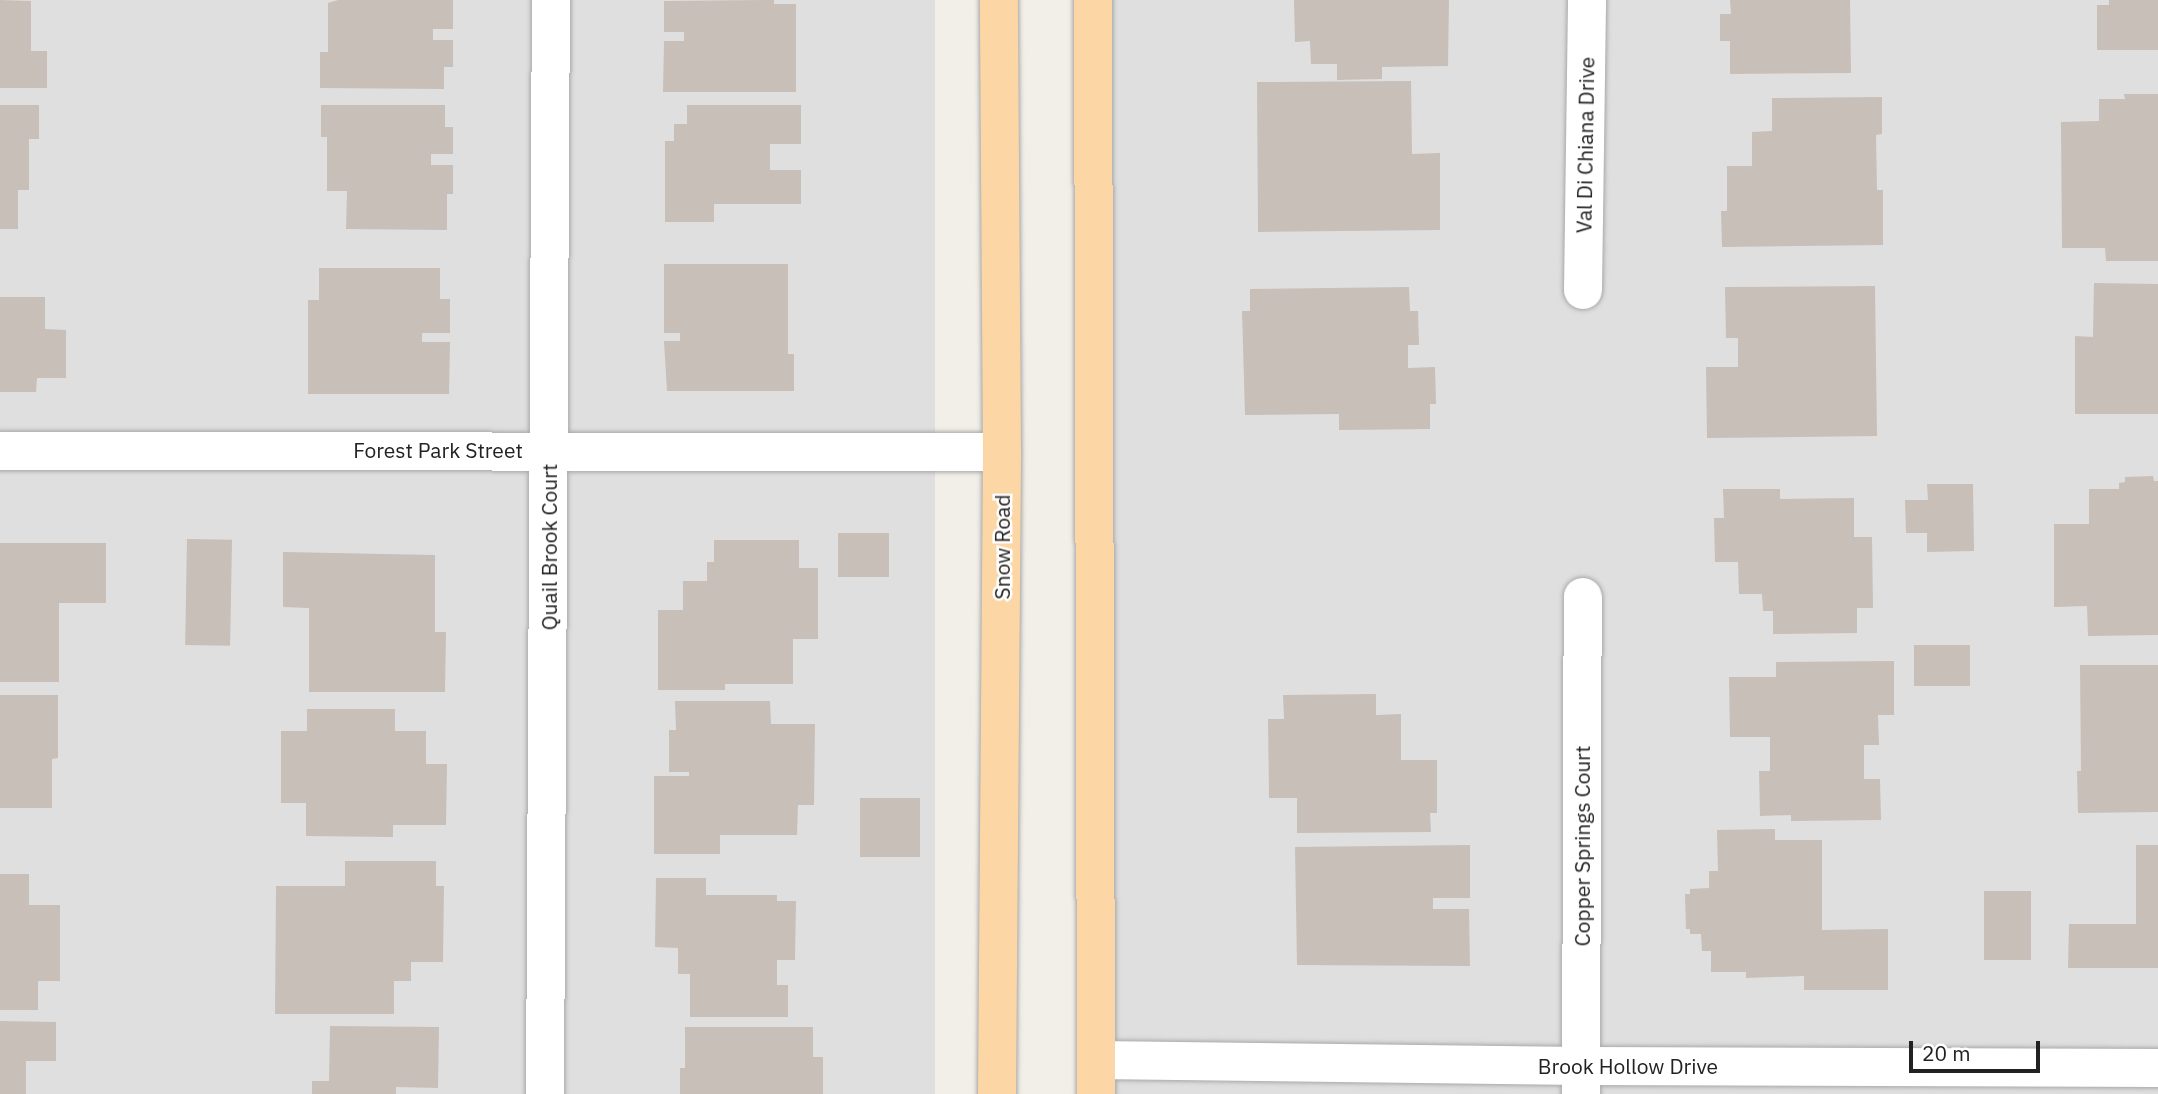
<!DOCTYPE html>
<html>
<head>
<meta charset="utf-8">
<style>
	body { margin:0 }
	#map { position:relative; width:2158px; height:1094px; overflow:hidden; background:#f2efe9; font-family:"IBM Plex Sans",sans-serif }
	div>[style] { position:absolute }
	[style*='--x'] { left:calc(var(--x)*1px); top:calc(var(--y)*1px); width:calc(var(--w)*1px); rotate:calc(var(--a)*1deg) }
	.residential>* { inset:0; background:#e0dfdf; transform-origin:0 0 }
	.building>* { inset:0; background:#c7bfb8; transform-origin:0 0 }
	.roads { filter:drop-shadow(0 0 2px #a9a9a9) drop-shadow(0 0 2px #a9a9a9) }
	.minor>* { height:38px; margin:-19px; padding:0 19px; transform-origin:19px; border-radius:19px; background:#fff }
	.major>* { height:38px; margin:-19px; padding:0 19px; transform-origin:19px; border-radius:19px; background:#fcd6a4 }
	span { translate:-50% -50%; white-space:nowrap; text-align:center; line-height:1.15; -webkit-text-stroke:5px #fff; paint-order:stroke }
	.street-label { font-size:21px; color:#222 }
	.scale { position:absolute; left:1909px; top:1041px; width:131px; height:32px; box-sizing:border-box; border:4px solid #222; border-top:0; padding-left:9px; font-size:21px; line-height:24px; white-space:nowrap; color:#222; -webkit-text-stroke:5px #fff; paint-order:stroke }
</style>
</head>
<body>
<div id="map">
	<div class="residential">
		<div style="left:0;top:0;width:935px;height:1094px"></div>
		<div style="left:1103px;top:0;width:1055px;height:1094px"></div>
	</div>
	<div class="building">
		<div style="clip-path:polygon(0 0,31px 1px,31px 51px,47px 51px,47px 88px,0 88px)"></div>
		<div style="clip-path:polygon(338px 0,453px 0,453px 29px,433px 29px,433px 40px,453px 40px,453px 67px,444px 67px,444px 89px,320px 88px,320px 52px,328px 52px,328px 3px)"></div>
		<div style="clip-path:polygon(774px 0,774px 4px,796px 4px,796px 92px,663px 92px,664px 41px,684px 41px,684px 32px,664px 32px,664px 1px)"></div>
		<div style="clip-path:polygon(1294px 0,1449px 0,1448px 66px,1382px 67px,1382px 79px,1337px 80px,1337px 64px,1311px 64px,1310px 41px,1295px 42px)"></div>
		<div style="clip-path:polygon(1730px 0,1850px 0,1851px 73px,1730px 74px,1730px 41px,1720px 41px,1720px 14px,1731px 14px)"></div>
		<div style="clip-path:polygon(2109px 0,2158px 0,2158px 50px,2097px 50px,2097px 5px,2109px 5px)"></div>
		<div style="clip-path:polygon(1411px 81px,1412px 154px,1440px 153px,1440px 230px,1258px 232px,1257px 82px)"></div>
		<div style="clip-path:polygon(2124px 94px,2158px 94px,2158px 261px,2106px 261px,2105px 248px,2062px 248px,2061px 122px,2099px 121px,2099px 99px,2125px 99px)"></div>
		<div style="clip-path:polygon(1882px 97px,1882px 134px,1876px 135px,1877px 190px,1883px 190px,1883px 245px,1722px 247px,1721px 211px,1727px 211px,1727px 166px,1752px 166px,1752px 132px,1772px 131px,1772px 98px)"></div>
		<div style="clip-path:polygon(0 105px,39px 105px,39px 139px,29px 139px,29px 190px,18px 190px,18px 229px,0 229px)"></div>
		<div style="clip-path:polygon(321px 105px,445px 105px,445px 127px,453px 127px,453px 154px,431px 154px,431px 165px,453px 165px,453px 194px,447px 194px,447px 230px,346px 229px,347px 191px,327px 191px,327px 137px,321px 137px)"></div>
		<div style="clip-path:polygon(687px 105px,801px 105px,801px 144px,770px 144px,770px 170px,801px 170px,801px 204px,714px 204px,714px 222px,665px 222px,665px 141px,674px 141px,674px 124px,687px 124px)"></div>
		<div style="clip-path:polygon(664px 264px,788px 264px,788px 354px,794px 354px,794px 391px,667px 391px,664px 341px,680px 341px,680px 333px,664px 333px)"></div>
		<div style="clip-path:polygon(319px 268px,440px 268px,440px 299px,450px 299px,450px 333px,422px 333px,422px 342px,450px 342px,449px 394px,308px 394px,308px 300px,319px 300px)"></div>
		<div style="clip-path:polygon(2094px 283px,2158px 284px,2158px 414px,2075px 414px,2075px 336px,2093px 337px)"></div>
		<div style="clip-path:polygon(1875px 286px,1877px 436px,1707px 438px,1706px 367px,1738px 367px,1738px 338px,1726px 338px,1725px 287px)"></div>
		<div style="clip-path:polygon(1409px 287px,1410px 311px,1418px 311px,1419px 345px,1408px 345px,1408px 368px,1435px 367px,1436px 404px,1430px 404px,1430px 429px,1339px 430px,1339px 414px,1245px 415px,1242px 311px,1250px 311px,1250px 289px)"></div>
		<div style="clip-path:polygon(0 297px,45px 297px,45px 329px,66px 330px,66px 378px,37px 378px,36px 392px,0 392px)"></div>
		<div style="clip-path:polygon(2153px 476px,2154px 481px,2158px 481px,2158px 635px,2088px 636px,2087px 606px,2054px 607px,2054px 524px,2089px 524px,2089px 489px,2119px 489px,2119px 483px,2125px 482px,2125px 477px)"></div>
		<div style="clip-path:polygon(1927px 484px,1973px 484px,1974px 551px,1927px 552px,1927px 533px,1906px 533px,1905px 500px,1928px 500px)"></div>
		<div style="clip-path:polygon(1723px 489px,1780px 489px,1780px 499px,1854px 498px,1854px 537px,1872px 537px,1873px 608px,1857px 608px,1857px 633px,1773px 634px,1773px 611px,1763px 611px,1762px 594px,1739px 594px,1738px 562px,1715px 562px,1714px 518px,1724px 518px)"></div>
		<div style="left:838px;top:533px;width:51px;height:44px"></div>
		<div style="left:187px;top:539px;width:45px;height:106px;rotate:1deg"></div>
		<div style="clip-path:polygon(714px 540px,799px 540px,799px 568px,818px 568px,818px 639px,793px 639px,793px 684px,725px 684px,725px 690px,658px 690px,658px 610px,683px 610px,683px 581px,707px 581px,707px 562px,714px 562px)"></div>
		<div style="clip-path:polygon(0 543px,106px 543px,106px 603px,59px 603px,59px 682px,0 682px)"></div>
		<div style="clip-path:polygon(283px 552px,435px 555px,435px 632px,446px 632px,445px 692px,309px 692px,309px 608px,283px 607px)"></div>
		<div style="left:1914px;top:645px;width:56px;height:41px"></div>
		<div style="clip-path:polygon(1894px 661px,1894px 715px,1878px 715px,1879px 745px,1864px 745px,1864px 779px,1880px 779px,1881px 820px,1791px 821px,1791px 815px,1760px 816px,1759px 771px,1770px 771px,1770px 737px,1730px 737px,1729px 677px,1776px 677px,1776px 662px)"></div>
		<div style="clip-path:polygon(2080px 665px,2158px 665px,2158px 812px,2078px 813px,2077px 771px,2081px 771px)"></div>
		<div style="clip-path:polygon(1376px 694px,1376px 715px,1401px 714px,1401px 760px,1437px 760px,1437px 813px,1430px 813px,1431px 832px,1297px 833px,1297px 798px,1269px 798px,1268px 719px,1284px 719px,1283px 695px)"></div>
		<div style="clip-path:polygon(0 695px,58px 695px,58px 758px,52px 759px,52px 808px,0 808px)"></div>
		<div style="clip-path:polygon(675px 701px,770px 701px,771px 724px,815px 724px,814px 805px,798px 805px,797px 835px,720px 835px,720px 854px,654px 854px,654px 776px,689px 776px,689px 772px,669px 772px,669px 730px,676px 730px)"></div>
		<div style="clip-path:polygon(307px 709px,395px 709px,395px 731px,426px 731px,426px 764px,447px 764px,446px 825px,393px 825px,393px 837px,306px 836px,306px 803px,281px 803px,281px 731px,307px 731px)"></div>
		<div style="left:860px;top:798px;width:60px;height:59px"></div>
		<div style="clip-path:polygon(1775px 829px,1775px 840px,1822px 840px,1822px 930px,1888px 929px,1888px 990px,1804px 990px,1804px 976px,1746px 978px,1746px 972px,1711px 972px,1711px 951px,1702px 951px,1701px 934px,1690px 934px,1690px 929px,1686px 929px,1685px 894px,1690px 894px,1690px 889px,1709px 888px,1709px 871px,1718px 871px,1717px 830px)"></div>
		<div style="clip-path:polygon(1470px 845px,1470px 898px,1433px 898px,1433px 909px,1469px 909px,1470px 966px,1297px 965px,1295px 847px)"></div>
		<div style="clip-path:polygon(2136px 845px,2158px 845px,2158px 968px,2068px 968px,2069px 924px,2136px 924px)"></div>
		<div style="clip-path:polygon(345px 861px,436px 861px,436px 886px,444px 886px,443px 962px,411px 962px,411px 981px,394px 981px,394px 1014px,275px 1014px,276px 886px,345px 886px)"></div>
		<div style="clip-path:polygon(0 874px,29px 874px,29px 905px,60px 905px,60px 981px,38px 981px,38px 1010px,0 1010px)"></div>
		<div style="clip-path:polygon(656px 878px,706px 878px,706px 895px,777px 895px,777px 901px,796px 901px,795px 960px,777px 960px,777px 985px,788px 985px,788px 1017px,690px 1017px,690px 974px,678px 974px,678px 948px,655px 947px)"></div>
		<div style="left:2031px;top:891px;width:69px;height:47px;rotate:90deg"></div>
		<div style="clip-path:polygon(0 1021px,56px 1022px,56px 1061px,26px 1061px,26px 1094px,0 1094px)"></div>
		<div style="clip-path:polygon(330px 1026px,439px 1027px,438px 1088px,396px 1087px,396px 1094px,312px 1094px,312px 1081px,329px 1081px)"></div>
		<div style="clip-path:polygon(685px 1027px,813px 1027px,813px 1057px,823px 1057px,823px 1094px,680px 1094px,680px 1068px,685px 1068px)"></div>
	</div>
	<div class="roads">
		<div class="minor">
			<div style="--x:1583;--y:290;--w:290;--a:-89.2"></div>
			<div style="--x:0;--y:451;--w:1002;--a:0.06"></div>
			<div style="--x:1097;--y:1060;--w:484;--a:0.7"></div>
			<div style="--x:1581;--y:1066;--w:577;--a:0.2"></div>
			<div style="--x:545;--y:1094;--w:1094;--a:-89.69"></div>
			<div style="--x:1581;--y:1094;--w:497;--a:-89.8"></div>
		</div>
		<div class="major">
			<div style="--x:1093;--y:0;--w:1094;--a:89.84"></div>
			<div style="--x:997;--y:1094;--w:642;--a:-89.55"></div>
			<div style="--x:1002;--y:452;--w:452;--a:-90.4"></div>
		</div>
	</div>
	<div class="street-label">
		<span style="left:1585px;top:145px;rotate:-89deg">Val Di Chiana Drive</span>
		<span style="left:438px;top:450px">Forest Park Street</span>
		<span style="left:549px;top:547px;rotate:-90deg">Quail Brook Court</span>
		<span style="left:1002px;top:547px;rotate:-90deg">Snow Road</span>
		<span style="left:1582px;top:846px;rotate:-90deg">Copper Springs Court</span>
		<span style="left:1628px;top:1066px">Brook Hollow Drive</span>
	</div>
	<div class="scale">20 m</div>
</div>
</body>
</html>
